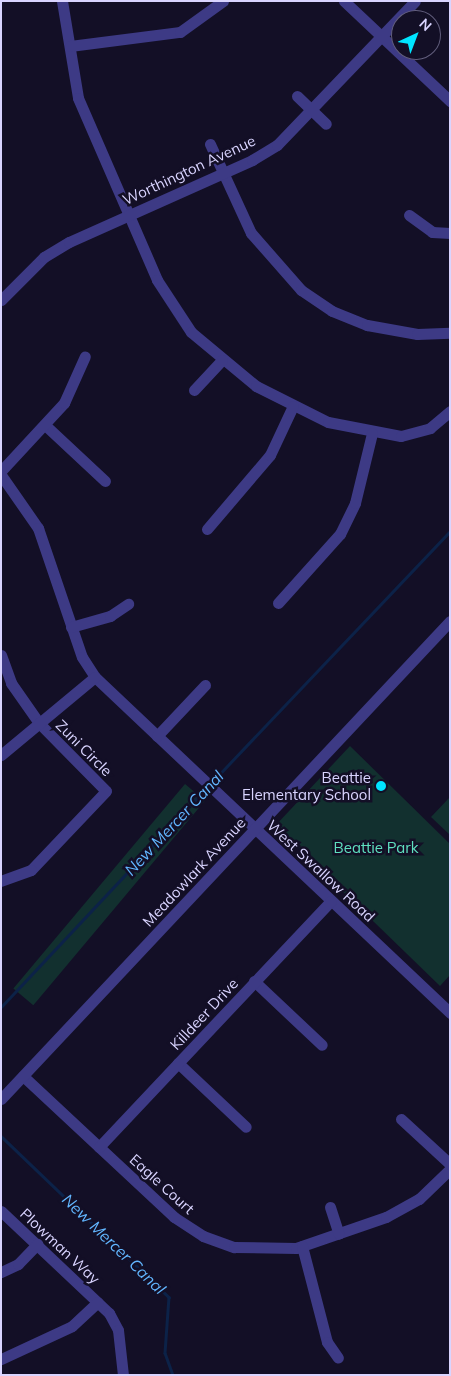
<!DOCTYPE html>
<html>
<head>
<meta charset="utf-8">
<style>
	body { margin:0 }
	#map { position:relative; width:451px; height:1376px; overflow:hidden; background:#130f26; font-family:Mulish,sans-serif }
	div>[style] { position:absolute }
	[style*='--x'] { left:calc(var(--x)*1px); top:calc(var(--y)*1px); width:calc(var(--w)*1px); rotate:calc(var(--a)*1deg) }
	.green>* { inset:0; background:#12302f; transform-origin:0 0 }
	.stream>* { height:2.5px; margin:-1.25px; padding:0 1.25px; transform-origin:1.25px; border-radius:1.25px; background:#0c2248 }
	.minor>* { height:11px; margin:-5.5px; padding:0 5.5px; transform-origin:5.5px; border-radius:5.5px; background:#3d3a85 }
	.dots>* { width:14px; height:14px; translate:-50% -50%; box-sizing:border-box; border:2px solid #130f26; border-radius:50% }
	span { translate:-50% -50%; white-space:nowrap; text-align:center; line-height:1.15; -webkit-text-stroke:5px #130f26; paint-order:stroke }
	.street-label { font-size:15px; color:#d9d4ff }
	.poi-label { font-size:15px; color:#d9d4ff }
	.right { translate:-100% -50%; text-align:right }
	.park-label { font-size:15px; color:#5fe0c0 }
	.water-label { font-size:16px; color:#62b6ff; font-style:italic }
	.frame { position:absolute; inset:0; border:2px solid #d9d4ff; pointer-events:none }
	.north { position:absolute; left:391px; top:10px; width:50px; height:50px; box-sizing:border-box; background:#130f26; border:1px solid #625e7d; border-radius:50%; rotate:43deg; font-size:14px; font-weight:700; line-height:20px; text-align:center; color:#d9d4ff }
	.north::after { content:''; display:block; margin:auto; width:18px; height:22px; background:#00e5ff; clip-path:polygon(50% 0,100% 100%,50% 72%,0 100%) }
</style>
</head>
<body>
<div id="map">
	<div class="green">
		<div style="clip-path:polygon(350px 746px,450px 844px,450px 975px,440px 986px,275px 826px)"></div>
		<div style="left:185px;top:784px;width:26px;height:267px;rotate:40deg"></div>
		<div style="clip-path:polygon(450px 797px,450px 835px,431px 817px)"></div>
	</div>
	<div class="stream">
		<div style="--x:212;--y:782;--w:346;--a:-46.5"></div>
		<div style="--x:1;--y:1007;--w:301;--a:-46.8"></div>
		<div style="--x:1;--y:1136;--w:233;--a:43.8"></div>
		<div style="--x:169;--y:1297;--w:56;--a:94.1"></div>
		<div style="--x:165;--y:1353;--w:23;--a:70"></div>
	</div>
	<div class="minor">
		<div style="--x:62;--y:1;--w:98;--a:80.6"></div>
		<div style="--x:78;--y:98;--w:198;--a:66.5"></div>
		<div style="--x:157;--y:280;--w:62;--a:56.8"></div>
		<div style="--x:191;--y:332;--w:85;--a:39.7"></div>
		<div style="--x:256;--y:386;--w:80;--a:26.6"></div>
		<div style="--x:328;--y:422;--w:74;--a:10.9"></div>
		<div style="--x:401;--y:436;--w:30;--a:-15"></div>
		<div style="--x:430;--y:428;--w:26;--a:-40"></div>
		<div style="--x:344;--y:1;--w:146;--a:43.3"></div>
		<div style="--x:70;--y:46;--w:111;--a:-7.3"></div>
		<div style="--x:180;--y:32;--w:53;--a:-35.8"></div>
		<div style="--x:297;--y:96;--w:40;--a:44"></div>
		<div style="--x:210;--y:144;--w:98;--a:65.3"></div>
		<div style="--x:251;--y:233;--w:76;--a:48.7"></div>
		<div style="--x:301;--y:290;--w:37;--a:34"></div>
		<div style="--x:332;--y:311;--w:38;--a:22"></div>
		<div style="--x:367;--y:325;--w:51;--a:10.2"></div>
		<div style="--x:417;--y:334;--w:33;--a:-2"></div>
		<div style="--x:409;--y:215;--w:29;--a:36"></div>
		<div style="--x:432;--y:232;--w:18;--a:3"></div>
		<div style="--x:1;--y:300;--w:61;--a:-45"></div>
		<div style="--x:44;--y:257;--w:29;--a:-31"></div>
		<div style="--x:69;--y:242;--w:201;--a:-24.1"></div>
		<div style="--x:252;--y:160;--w:29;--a:-31"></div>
		<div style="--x:277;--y:145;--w:199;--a:-46.2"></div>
		<div style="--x:194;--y:390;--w:41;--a:-47"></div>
		<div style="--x:45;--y:425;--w:82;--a:43"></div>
		<div style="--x:1;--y:471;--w:93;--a:-47.2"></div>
		<div style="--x:64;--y:403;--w:51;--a:-65.9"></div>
		<div style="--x:1;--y:475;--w:65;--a:55.1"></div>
		<div style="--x:38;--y:528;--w:136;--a:71.2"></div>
		<div style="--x:82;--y:657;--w:24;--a:57"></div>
		<div style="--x:95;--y:677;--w:489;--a:43.4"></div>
		<div style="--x:207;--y:529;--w:97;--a:-49.6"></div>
		<div style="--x:270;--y:455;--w:54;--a:-64.9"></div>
		<div style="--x:278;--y:603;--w:93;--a:-48.1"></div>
		<div style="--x:340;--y:534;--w:34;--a:-64"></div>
		<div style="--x:355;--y:503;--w:72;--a:-76.3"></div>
		<div style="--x:71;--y:627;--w:41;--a:-15.8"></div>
		<div style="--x:110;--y:616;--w:22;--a:-34"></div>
		<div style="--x:1;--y:655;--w:30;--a:70"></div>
		<div style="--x:11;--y:683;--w:49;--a:55"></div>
		<div style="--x:39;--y:723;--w:95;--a:45.4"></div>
		<div style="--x:106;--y:791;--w:109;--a:133.5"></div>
		<div style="--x:31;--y:870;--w:32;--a:160"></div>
		<div style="--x:157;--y:736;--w:70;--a:-46.7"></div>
		<div style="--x:1;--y:755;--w:122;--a:-39.7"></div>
		<div style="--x:254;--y:981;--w:93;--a:43.3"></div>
		<div style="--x:178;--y:1063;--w:93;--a:43.3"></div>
		<div style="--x:23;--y:1076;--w:207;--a:43"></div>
		<div style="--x:174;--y:1217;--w:35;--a:33"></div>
		<div style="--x:203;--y:1236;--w:33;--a:20"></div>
		<div style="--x:234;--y:1247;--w:62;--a:0.9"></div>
		<div style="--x:296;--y:1248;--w:95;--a:-19"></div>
		<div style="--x:386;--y:1217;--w:38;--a:-29"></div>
		<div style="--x:419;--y:1199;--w:43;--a:-44.1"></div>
		<div style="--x:1;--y:1099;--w:656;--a:-46.79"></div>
		<div style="--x:401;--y:1119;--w:67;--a:42.6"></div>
		<div style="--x:99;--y:1147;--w:338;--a:-46.7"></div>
		<div style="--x:330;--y:1207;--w:28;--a:72"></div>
		<div style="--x:1;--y:1211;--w:149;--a:43.4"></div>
		<div style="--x:109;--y:1313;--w:19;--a:62"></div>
		<div style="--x:118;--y:1330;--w:45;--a:83.7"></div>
		<div style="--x:302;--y:1246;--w:99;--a:75.4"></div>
		<div style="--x:327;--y:1342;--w:19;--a:55"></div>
		<div style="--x:1;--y:1272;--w:19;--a:-25"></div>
		<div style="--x:18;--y:1264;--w:28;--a:-46"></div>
		<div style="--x:1;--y:1359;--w:78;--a:-24.9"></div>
		<div style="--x:72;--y:1326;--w:35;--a:-43"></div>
	</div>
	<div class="dots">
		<div style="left:381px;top:786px;background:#00e5ff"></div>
	</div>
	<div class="street-label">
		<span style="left:189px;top:170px;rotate:-25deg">Worthington Avenue</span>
		<span style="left:84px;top:748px;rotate:45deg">Zuni Circle</span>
		<span style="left:321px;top:871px;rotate:43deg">West Swallow Road</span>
		<span style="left:194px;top:872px;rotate:-47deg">Meadowlark Avenue</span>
		<span style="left:204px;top:1014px;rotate:-47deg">Killdeer Drive</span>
		<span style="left:162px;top:1184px;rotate:42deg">Eagle Court</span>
		<span style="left:60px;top:1246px;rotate:43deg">Plowman Way</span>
	</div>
	<div class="poi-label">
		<span class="right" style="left:371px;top:786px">Beattie<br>Elementary School</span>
	</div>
	<div class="park-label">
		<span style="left:376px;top:848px">Beattie Park</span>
	</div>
	<div class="water-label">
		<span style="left:174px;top:823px;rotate:-47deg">New Mercer Canal</span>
		<span style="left:114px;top:1244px;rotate:44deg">New Mercer Canal</span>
	</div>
	<div class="frame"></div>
	<div class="north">N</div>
</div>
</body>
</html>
